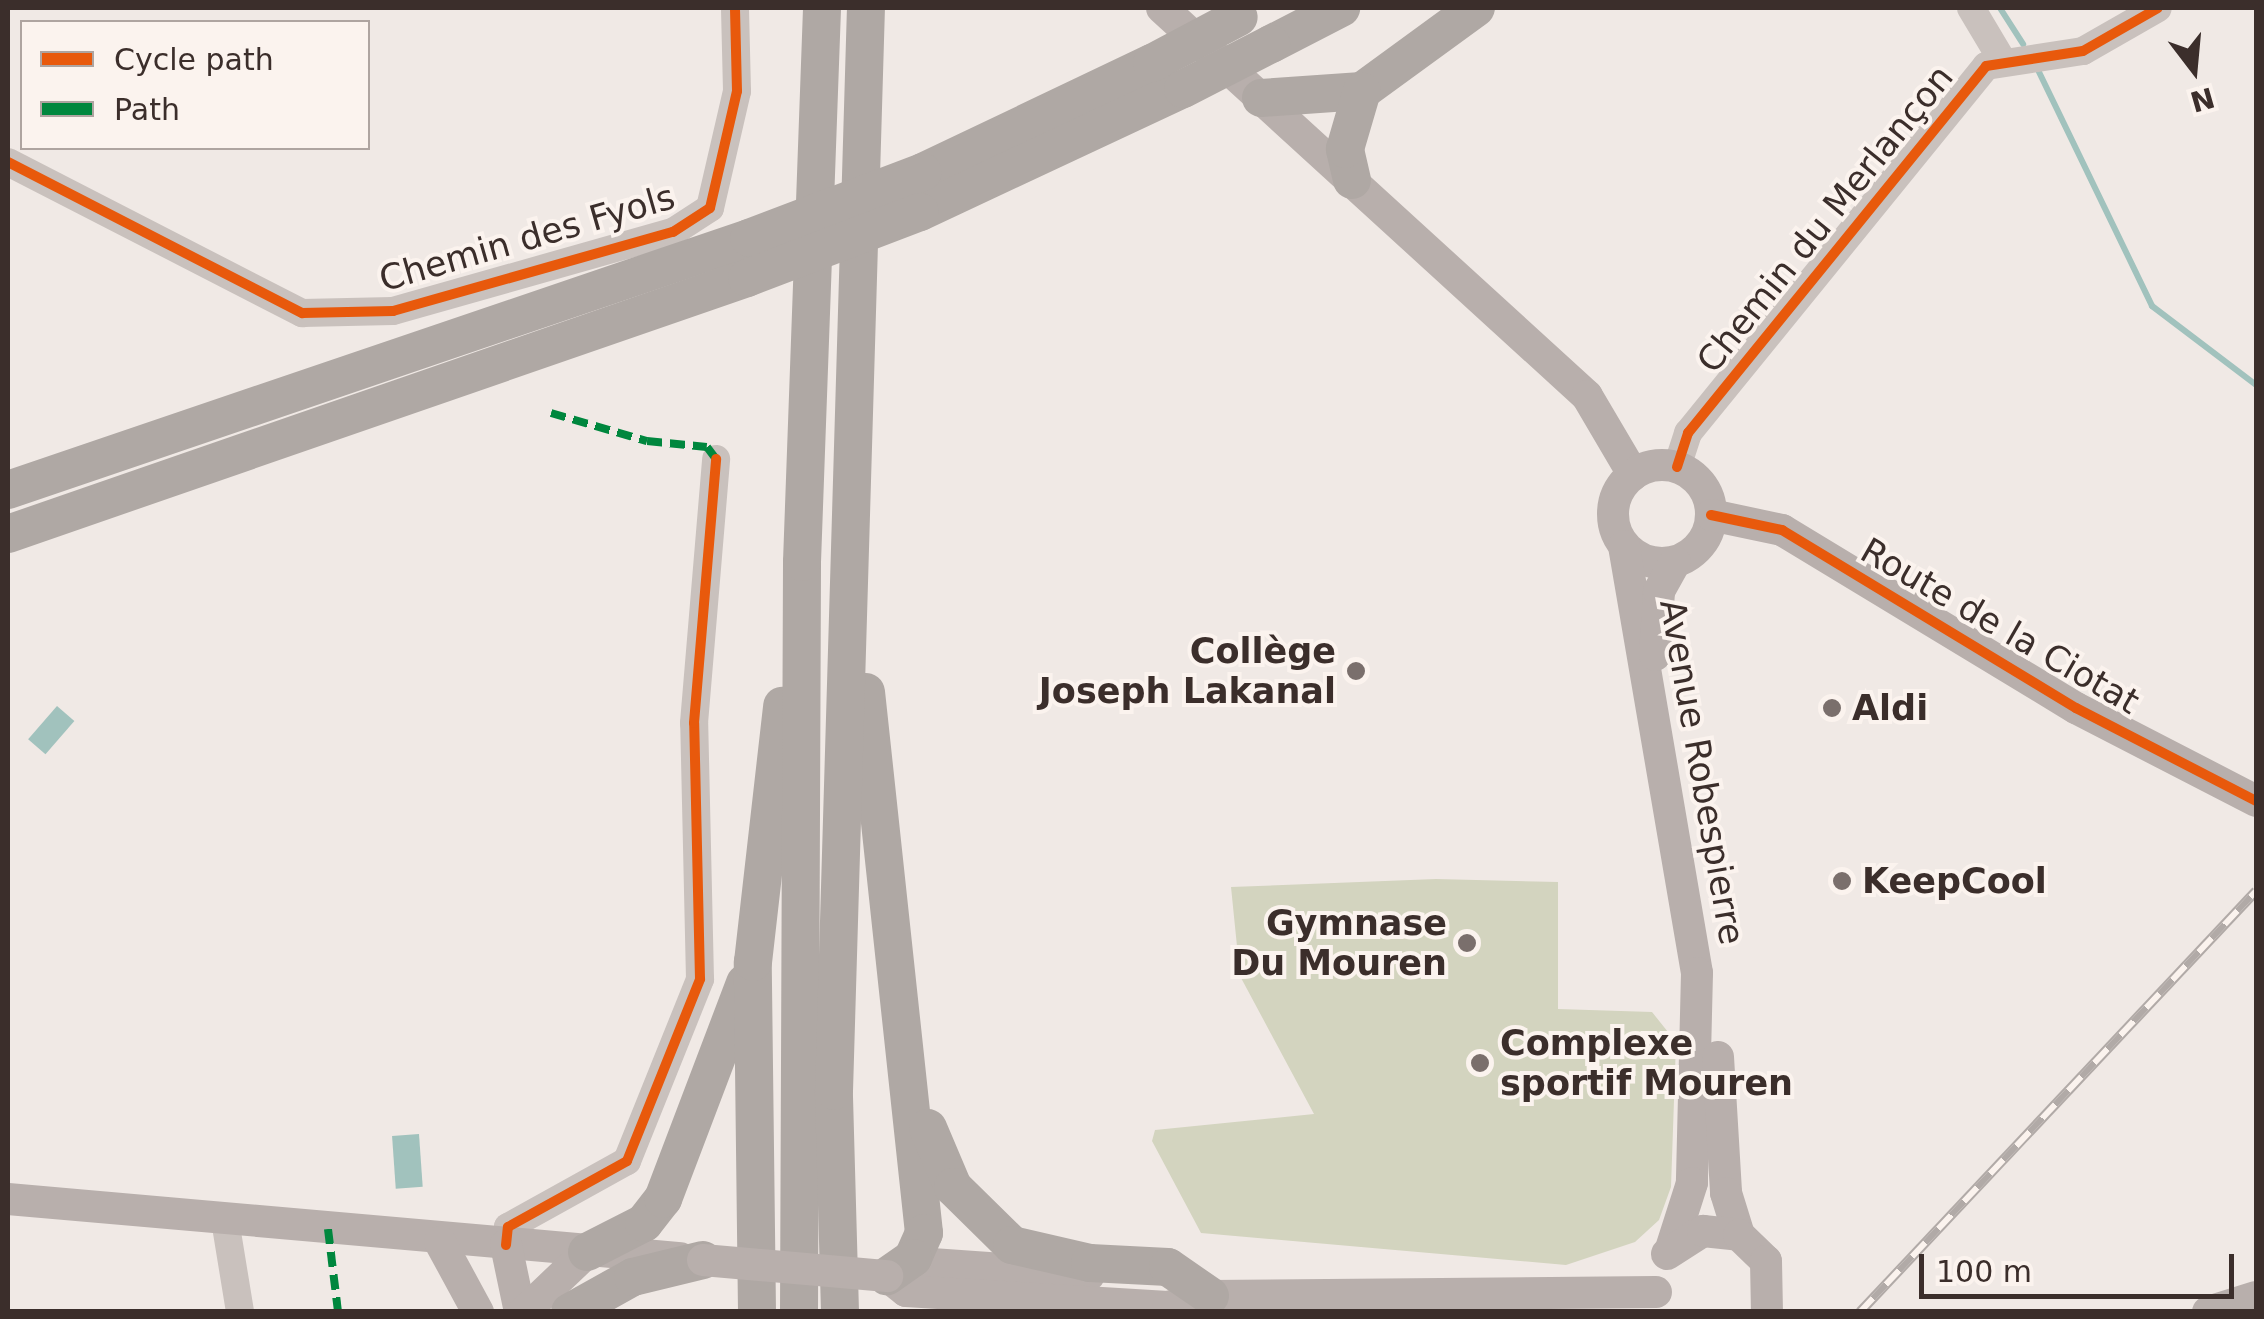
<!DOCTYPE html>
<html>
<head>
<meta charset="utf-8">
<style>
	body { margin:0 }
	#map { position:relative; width:2264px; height:1319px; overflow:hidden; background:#f0e9e5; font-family:"DejaVu Sans",sans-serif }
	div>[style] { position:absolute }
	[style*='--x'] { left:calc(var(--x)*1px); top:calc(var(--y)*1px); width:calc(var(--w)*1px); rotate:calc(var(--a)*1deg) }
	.green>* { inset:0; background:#d3d4bf }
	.water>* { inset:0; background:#a1c2bd; transform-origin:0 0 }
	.stream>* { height:6px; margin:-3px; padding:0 3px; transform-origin:3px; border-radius:3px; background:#a1c2bd }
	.minor>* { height:28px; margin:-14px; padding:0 14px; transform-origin:14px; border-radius:14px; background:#c9c1bd }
	.major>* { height:32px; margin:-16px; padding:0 16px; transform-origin:16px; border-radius:16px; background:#b8afac }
	.major>.ring { margin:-16px; padding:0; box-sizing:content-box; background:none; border:32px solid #b8afac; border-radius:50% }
	.highway>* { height:38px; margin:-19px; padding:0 19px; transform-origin:19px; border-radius:19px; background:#afa8a4 }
	.rail>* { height:10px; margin-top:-5px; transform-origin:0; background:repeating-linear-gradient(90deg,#fbf3ee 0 19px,#b1aaa7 0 38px); box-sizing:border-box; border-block:2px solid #b1aaa7 }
	.major-bridge>* { height:32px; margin:-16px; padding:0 16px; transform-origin:16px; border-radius:16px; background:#b8afac }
	.highway-bridge>* { height:38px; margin:-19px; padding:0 19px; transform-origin:19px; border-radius:19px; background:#afa8a4 }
	.quiet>* { height:8px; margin-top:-4px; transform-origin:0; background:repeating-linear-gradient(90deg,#00873e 0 15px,transparent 0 23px) }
	.cycleway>* { height:10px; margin:-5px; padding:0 5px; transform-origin:5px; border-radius:5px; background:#e8590c }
	.dots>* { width:28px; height:28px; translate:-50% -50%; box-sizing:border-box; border:5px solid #fbf3ee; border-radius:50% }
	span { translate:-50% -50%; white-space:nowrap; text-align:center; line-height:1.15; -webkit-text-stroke:8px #fbf3ee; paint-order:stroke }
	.street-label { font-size:35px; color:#3b2e2b }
	.poi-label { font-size:35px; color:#3b2e2b; font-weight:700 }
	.right { translate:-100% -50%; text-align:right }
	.left { translate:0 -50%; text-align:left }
	.frame { position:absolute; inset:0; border:10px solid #3b2e2b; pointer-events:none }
	.legend { position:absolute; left:20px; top:20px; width:350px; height:130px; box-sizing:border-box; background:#fbf3ee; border:2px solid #aea4a0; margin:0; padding:12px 18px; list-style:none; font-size:30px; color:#3b2e2b }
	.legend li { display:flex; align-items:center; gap:20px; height:50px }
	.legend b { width:50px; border:2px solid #aea4a0 }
	.north { position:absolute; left:2144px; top:20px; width:100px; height:100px; -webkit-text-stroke:8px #fbf3ee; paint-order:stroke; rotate:164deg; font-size:28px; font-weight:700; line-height:40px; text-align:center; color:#3b2e2b }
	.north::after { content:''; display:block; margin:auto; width:35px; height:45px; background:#3b2e2b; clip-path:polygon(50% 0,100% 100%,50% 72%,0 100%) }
	.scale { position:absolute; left:1919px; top:1254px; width:315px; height:45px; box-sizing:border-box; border:5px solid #3b2e2b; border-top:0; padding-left:12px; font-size:30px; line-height:35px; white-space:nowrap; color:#3b2e2b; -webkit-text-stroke:8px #fbf3ee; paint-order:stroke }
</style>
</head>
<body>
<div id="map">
	<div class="green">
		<div style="clip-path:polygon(1436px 879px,1558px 882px,1558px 1009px,1652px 1012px,1676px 1042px,1671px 1187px,1659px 1220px,1635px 1242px,1566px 1265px,1201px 1233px,1152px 1141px,1155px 1130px,1314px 1114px,1240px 976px,1231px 887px)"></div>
	</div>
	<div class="water">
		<div style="left:57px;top:706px;width:23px;height:44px;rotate:41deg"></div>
		<div style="left:419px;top:1134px;width:53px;height:27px;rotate:86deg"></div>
	</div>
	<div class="stream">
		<div style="--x:2000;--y:8;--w:43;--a:57.4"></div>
		<div style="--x:2039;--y:72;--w:260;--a:64.2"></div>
		<div style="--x:2152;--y:306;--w:131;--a:37.2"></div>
	</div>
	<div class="minor">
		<div style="--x:1971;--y:8;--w:61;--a:59.2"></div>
		<div style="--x:8;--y:162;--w:331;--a:27.2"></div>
		<div style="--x:302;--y:313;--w:91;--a:-1.3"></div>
		<div style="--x:393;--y:311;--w:291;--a:-15.8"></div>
		<div style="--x:673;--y:232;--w:44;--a:-33"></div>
		<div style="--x:710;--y:208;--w:120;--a:-77"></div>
		<div style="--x:737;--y:91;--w:83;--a:-91.4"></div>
		<div style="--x:1677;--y:467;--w:36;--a:-72"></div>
		<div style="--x:1688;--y:433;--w:473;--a:-50.9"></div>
		<div style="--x:1986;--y:66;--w:98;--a:-8.8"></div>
		<div style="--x:2083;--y:51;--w:86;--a:-29.8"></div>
		<div style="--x:225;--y:1220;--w:93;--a:80.7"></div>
		<div style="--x:506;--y:1245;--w:18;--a:-84"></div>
		<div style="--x:508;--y:1227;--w:136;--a:-29"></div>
		<div style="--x:627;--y:1161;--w:196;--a:-68.1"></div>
		<div style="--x:700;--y:979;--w:256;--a:-91.3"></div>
		<div style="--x:694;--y:723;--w:265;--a:-85.2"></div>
	</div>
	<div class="major">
		<div style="--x:1162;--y:8;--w:575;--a:42.39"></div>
		<div style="--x:1587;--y:396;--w:91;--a:59.5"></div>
		<div class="ring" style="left:1613px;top:465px;width:66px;height:66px"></div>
		<div style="--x:1711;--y:515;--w:73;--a:11.9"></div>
		<div style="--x:1782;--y:530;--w:344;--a:31.2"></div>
		<div style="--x:2076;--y:708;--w:203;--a:27.3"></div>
		<div style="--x:1624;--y:546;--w:433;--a:80.3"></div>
		<div style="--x:1697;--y:973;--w:210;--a:91.4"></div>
		<div style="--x:1692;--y:1183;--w:69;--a:107.7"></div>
		<div style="--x:1655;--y:655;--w:64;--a:-86.4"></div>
		<div style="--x:1659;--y:591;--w:33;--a:-61"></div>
		<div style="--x:1718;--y:1057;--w:136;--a:86.6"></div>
		<div style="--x:1726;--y:1193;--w:44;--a:72.8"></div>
		<div style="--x:8;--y:1199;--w:675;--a:5.02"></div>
		<div style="--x:440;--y:1242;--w:80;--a:61.5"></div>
		<div style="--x:506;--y:1245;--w:68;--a:78.2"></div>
		<div style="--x:1667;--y:1254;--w:43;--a:-32.6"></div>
		<div style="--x:1703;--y:1231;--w:36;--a:6"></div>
		<div style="--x:1739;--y:1235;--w:37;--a:44"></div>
		<div style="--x:1766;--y:1261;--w:51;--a:88.9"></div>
		<div style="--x:1089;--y:1275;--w:172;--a:-176"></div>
		<div style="--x:917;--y:1263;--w:33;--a:157"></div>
		<div style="--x:887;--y:1276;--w:24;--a:38"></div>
		<div style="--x:906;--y:1291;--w:262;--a:3.5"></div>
		<div style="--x:1168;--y:1307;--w:43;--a:-14.7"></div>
		<div style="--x:1210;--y:1296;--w:446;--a:-0.5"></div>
		<div style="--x:524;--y:1312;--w:87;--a:-43.6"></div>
		<div style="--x:2208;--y:1312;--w:50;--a:-17.4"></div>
	</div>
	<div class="highway">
		<div style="--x:1271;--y:44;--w:79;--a:-27.2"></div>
		<div style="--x:1261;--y:98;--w:101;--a:-4"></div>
		<div style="--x:1362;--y:91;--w:141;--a:-36.1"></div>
		<div style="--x:923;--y:172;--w:254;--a:-25.5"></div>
		<div style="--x:1352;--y:180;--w:32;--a:-103"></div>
		<div style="--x:1345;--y:149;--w:60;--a:-73.7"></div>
		<div style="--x:920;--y:212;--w:290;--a:-25.1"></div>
		<div style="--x:8;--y:490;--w:783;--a:-18.78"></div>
		<div style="--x:8;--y:534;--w:782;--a:-19.11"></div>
		<div style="--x:866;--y:692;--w:544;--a:83.88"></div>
		<div style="--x:924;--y:1233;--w:27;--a:114"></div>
		<div style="--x:913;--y:1258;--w:32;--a:145"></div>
		<div style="--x:928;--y:1128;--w:64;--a:67"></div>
		<div style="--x:953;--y:1187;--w:83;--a:44.5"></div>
		<div style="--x:1012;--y:1245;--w:80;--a:13"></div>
		<div style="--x:1090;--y:1263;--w:78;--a:2.9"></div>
		<div style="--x:1168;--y:1267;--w:51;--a:34.6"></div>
		<div style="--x:587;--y:1252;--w:64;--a:-27"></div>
		<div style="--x:644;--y:1223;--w:31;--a:-52"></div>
		<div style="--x:663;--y:1199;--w:231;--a:-69.2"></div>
		<div style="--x:570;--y:1312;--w:72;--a:-29.1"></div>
		<div style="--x:633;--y:1277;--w:72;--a:-13.7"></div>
		<div style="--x:757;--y:1312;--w:350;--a:-90.7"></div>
		<div style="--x:753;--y:962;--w:258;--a:-83.5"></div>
		<div style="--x:799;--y:1312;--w:750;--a:-89.77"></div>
		<div style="--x:802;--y:562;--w:554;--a:-87.93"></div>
		<div style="--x:840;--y:1312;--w:221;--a:-91.6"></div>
		<div style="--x:834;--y:1091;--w:1083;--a:-88.31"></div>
	</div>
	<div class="rail">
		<div style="--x:1860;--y:1312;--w:578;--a:-46.75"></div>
	</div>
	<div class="major-bridge">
		<div style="--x:703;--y:1260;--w:185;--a:5"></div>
	</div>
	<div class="highway-bridge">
		<div style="--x:1152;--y:63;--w:98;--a:-27.9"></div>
		<div style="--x:1183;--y:89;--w:99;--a:-27.1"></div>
		<div style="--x:749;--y:238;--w:186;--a:-20.8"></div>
		<div style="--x:747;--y:278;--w:185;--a:-20.9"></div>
	</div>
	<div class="quiet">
		<div style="--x:551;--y:413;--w:100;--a:16.3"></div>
		<div style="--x:647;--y:441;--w:60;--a:5.7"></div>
		<div style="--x:707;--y:447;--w:15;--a:53"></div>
		<div style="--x:328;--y:1229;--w:84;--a:83.1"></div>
	</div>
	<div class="cycleway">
		<div style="--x:8;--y:162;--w:331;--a:27.2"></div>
		<div style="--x:302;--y:313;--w:91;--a:-1.3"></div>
		<div style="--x:393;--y:311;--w:291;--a:-15.8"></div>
		<div style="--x:673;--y:232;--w:44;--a:-33"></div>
		<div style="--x:710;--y:208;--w:120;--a:-77"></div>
		<div style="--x:737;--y:91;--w:83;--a:-91.4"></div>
		<div style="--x:1677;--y:467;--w:36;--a:-72"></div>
		<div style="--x:1688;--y:433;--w:473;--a:-50.9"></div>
		<div style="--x:1986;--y:66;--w:98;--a:-8.8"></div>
		<div style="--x:2083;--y:51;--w:86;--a:-29.8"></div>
		<div style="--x:1711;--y:515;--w:73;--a:11.9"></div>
		<div style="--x:1782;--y:530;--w:344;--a:31.2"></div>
		<div style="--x:2076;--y:708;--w:203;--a:27.3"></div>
		<div style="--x:506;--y:1245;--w:18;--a:-84"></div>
		<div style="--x:508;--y:1227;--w:136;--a:-29"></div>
		<div style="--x:627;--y:1161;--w:196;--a:-68.1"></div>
		<div style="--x:700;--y:979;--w:256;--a:-91.3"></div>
		<div style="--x:694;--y:723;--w:265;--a:-85.2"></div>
	</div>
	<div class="dots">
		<div style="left:1356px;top:671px;background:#7a6f6c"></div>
		<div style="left:1832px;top:708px;background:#7a6f6c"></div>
		<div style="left:1842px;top:881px;background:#7a6f6c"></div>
		<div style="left:1467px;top:943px;background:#7a6f6c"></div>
		<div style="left:1480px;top:1063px;background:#7a6f6c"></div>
	</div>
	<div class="street-label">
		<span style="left:1825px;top:219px;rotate:-51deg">Chemin du Merlançon</span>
		<span style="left:527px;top:238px;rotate:-16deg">Chemin des Fyols</span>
		<span style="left:2000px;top:626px;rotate:30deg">Route de la Ciotat</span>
		<span style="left:1702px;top:772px;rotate:80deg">Avenue Robespierre</span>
	</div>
	<div class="poi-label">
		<span class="right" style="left:1336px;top:671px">Collège<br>Joseph Lakanal</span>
		<span class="left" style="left:1852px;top:708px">Aldi</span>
		<span class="left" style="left:1862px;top:881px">KeepCool</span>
		<span class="right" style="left:1447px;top:943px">Gymnase<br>Du Mouren</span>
		<span class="left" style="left:1500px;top:1063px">Complexe<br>sportif Mouren</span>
	</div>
	<div class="frame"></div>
	<ul class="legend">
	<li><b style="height:12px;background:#e8590c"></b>Cycle path</li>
	<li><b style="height:12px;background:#00873e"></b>Path</li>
	</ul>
	<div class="north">N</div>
	<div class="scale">100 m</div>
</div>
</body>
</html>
